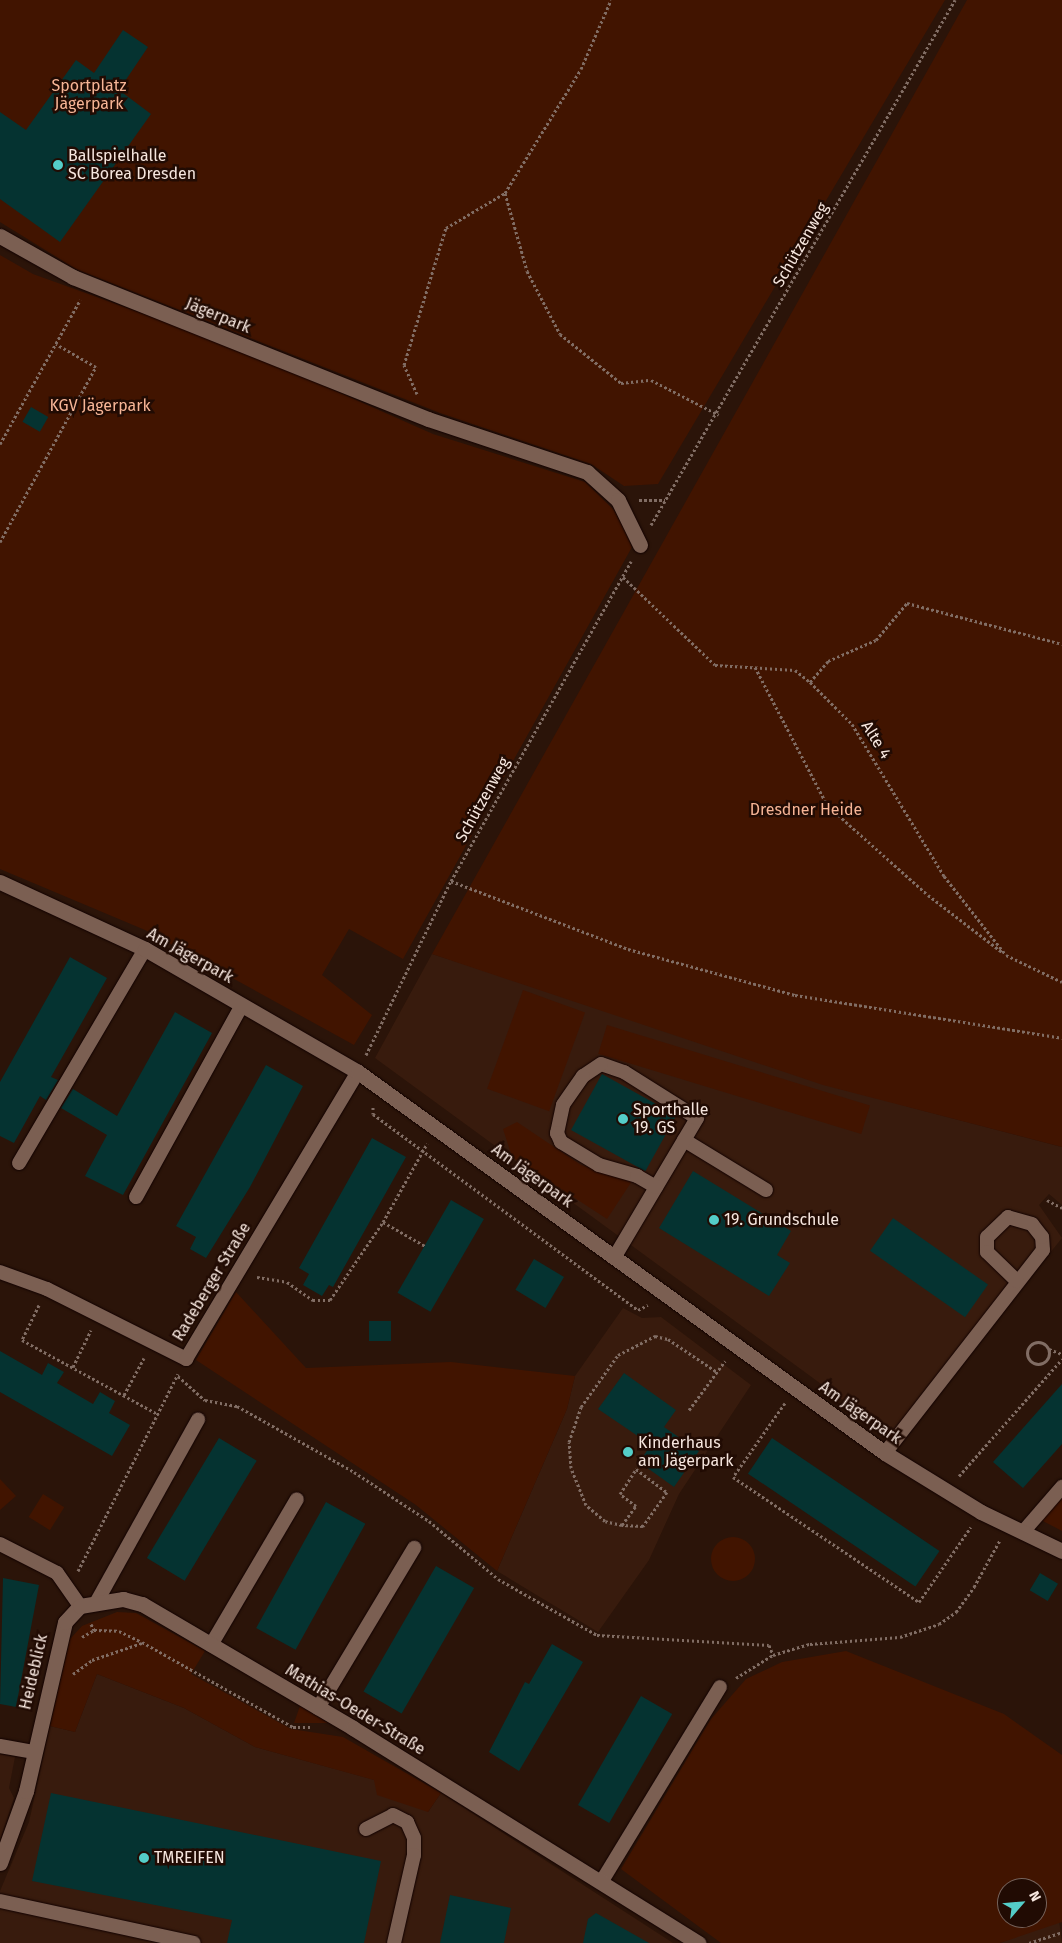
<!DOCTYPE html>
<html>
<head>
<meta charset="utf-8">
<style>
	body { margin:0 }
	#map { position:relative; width:1062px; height:1943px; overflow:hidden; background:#2b1409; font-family:"Fira Sans",sans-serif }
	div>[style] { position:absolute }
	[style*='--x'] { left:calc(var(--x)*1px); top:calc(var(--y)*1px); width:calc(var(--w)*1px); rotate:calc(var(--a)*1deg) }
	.built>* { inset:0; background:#381b0d }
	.green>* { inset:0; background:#411400; transform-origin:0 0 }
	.round { border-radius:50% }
	.building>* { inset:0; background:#053331; transform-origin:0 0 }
	.path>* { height:3px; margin-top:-1.5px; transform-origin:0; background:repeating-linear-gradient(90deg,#816d64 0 2.5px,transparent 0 5px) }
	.path>.ring { margin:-1.5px; padding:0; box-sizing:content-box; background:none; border:3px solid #816d64; border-radius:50% }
	.roads { filter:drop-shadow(0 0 1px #120200) drop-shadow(0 0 1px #120200) }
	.lane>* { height:14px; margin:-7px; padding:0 7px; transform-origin:7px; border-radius:7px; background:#7b5f52 }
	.street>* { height:15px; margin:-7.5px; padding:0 7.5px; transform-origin:7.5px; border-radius:7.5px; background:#7b5f52 }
	.dots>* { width:14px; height:14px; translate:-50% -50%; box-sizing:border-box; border:2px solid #210b03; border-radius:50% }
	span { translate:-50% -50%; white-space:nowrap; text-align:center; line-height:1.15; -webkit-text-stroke:5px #210b03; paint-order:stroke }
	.park-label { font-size:16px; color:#f7b596 }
	.poi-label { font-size:16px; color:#f6e6de }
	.left { translate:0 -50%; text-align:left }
	.street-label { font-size:16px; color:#f6e6de }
	.north { position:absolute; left:997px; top:1878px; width:50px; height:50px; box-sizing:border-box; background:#210b03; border:1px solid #76635b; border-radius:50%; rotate:63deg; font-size:14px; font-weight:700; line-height:20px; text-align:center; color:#f6e6de }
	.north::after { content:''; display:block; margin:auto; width:18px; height:22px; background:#54cdc8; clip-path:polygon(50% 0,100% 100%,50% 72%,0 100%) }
</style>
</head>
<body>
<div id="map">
	<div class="built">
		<div style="clip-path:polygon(432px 954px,909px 1107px,1062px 1147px,1062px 1205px,1049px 1194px,1039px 1205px,1062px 1238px,899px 1441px,375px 1058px)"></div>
		<div style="clip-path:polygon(623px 1308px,642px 1318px,661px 1317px,751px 1385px,679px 1494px,649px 1560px,598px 1632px,497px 1571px,567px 1409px,575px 1376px)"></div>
		<div style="clip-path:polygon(97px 1674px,184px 1708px,255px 1747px,375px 1780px,428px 1812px,441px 1793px,673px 1943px,0 1943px,0 1891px,29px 1822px,50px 1726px,75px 1732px)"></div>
		<div style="clip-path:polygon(0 1754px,15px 1757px,9px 1788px,14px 1798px,0 1840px)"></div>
		<div style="clip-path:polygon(1059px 1920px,1062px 1943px,1000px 1943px)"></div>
	</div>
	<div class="green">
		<div style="clip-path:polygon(0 0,945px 0,658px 484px,624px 486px,591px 464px,440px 413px,76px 269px,0 222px)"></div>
		<div style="clip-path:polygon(967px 0,1062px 0,1062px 1147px,823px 1085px,432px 954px)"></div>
		<div style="clip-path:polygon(0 255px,33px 274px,241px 349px,433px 434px,585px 482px,614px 510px,625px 532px,632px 547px,403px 959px,349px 929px,322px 975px,372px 1015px,354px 1045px,145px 930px,0 869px)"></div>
		<div style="left:523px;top:990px;width:66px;height:105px;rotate:20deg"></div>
		<div style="left:607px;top:1025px;width:275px;height:30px;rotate:17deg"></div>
		<div style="clip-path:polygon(517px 1122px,581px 1165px,632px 1181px,607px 1219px,512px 1157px,503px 1129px)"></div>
		<div style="clip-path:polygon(236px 1292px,306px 1368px,451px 1362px,575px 1376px,567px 1409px,497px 1571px,416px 1505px,196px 1360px)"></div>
		<div style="clip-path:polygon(0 1479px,16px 1496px,0 1510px)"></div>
		<div style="left:43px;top:1494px;width:25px;height:27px;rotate:32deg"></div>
		<div style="clip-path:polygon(1062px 1496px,1062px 1531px,1041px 1520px)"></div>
		<div class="round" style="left:711px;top:1537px;width:44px;height:44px"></div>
		<div style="clip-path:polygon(117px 1612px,136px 1613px,205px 1651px,191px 1674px,291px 1729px,343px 1737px,441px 1793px,428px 1812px,377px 1795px,374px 1780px,255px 1747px,184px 1708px,97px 1674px,75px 1732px,50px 1726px,70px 1639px,82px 1626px)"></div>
		<div style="clip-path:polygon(evenodd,846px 1651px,1004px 1714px,1062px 1755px,1062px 1922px,1000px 1943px,721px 1943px,621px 1869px,711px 1719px,746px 1679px,782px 1662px,846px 1651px,1007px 1888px,1037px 1888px,1037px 1918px,1007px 1918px,1007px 1888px)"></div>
		<div style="clip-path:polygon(300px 1706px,328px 1723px,294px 1723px)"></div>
	</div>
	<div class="building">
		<div style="clip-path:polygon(123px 30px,148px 47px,119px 90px,151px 114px,60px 242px,0 199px,0 112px,26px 130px,76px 60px,94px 73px)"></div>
		<div style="left:31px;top:407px;width:20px;height:17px;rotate:30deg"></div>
		<div style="clip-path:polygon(70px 957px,107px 978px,51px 1077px,58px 1080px,46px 1100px,40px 1096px,14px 1143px,0 1136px,0 1082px)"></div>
		<div style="clip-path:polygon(175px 1012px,212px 1033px,123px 1195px,85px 1176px,107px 1135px,61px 1108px,73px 1089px,117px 1116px)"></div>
		<div style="clip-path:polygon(266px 1065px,303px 1086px,250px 1187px,206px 1258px,190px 1249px,196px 1237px,176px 1226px)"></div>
		<div style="left:602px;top:1074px;width:85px;height:64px;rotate:29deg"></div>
		<div style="clip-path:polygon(372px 1138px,406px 1157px,333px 1287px,329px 1285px,322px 1296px,303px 1285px,309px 1274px,299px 1268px)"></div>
		<div style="clip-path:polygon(693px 1171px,791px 1231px,777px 1255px,790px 1263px,769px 1296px,659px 1228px)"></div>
		<div style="left:451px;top:1200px;width:38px;height:107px;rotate:30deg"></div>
		<div style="left:893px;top:1218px;width:116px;height:40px;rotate:35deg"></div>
		<div style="left:534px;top:1259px;width:35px;height:36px;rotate:31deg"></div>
		<div style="left:369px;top:1321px;width:22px;height:20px"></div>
		<div style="clip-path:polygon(0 1351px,42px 1375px,48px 1363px,64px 1372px,57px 1383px,93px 1404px,100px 1392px,115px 1401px,109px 1413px,130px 1425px,112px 1456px,0 1392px)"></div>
		<div style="clip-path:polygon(624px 1373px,676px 1410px,664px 1427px,699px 1451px,674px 1487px,639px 1462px,651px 1445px,598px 1409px)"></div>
		<div style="clip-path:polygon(1062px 1384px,1062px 1444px,1023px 1488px,993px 1462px)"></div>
		<div style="left:219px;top:1438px;width:44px;height:140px;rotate:31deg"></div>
		<div style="left:772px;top:1438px;width:202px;height:43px;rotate:34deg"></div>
		<div style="left:326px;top:1502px;width:45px;height:144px;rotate:29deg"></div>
		<div style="left:436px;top:1566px;width:44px;height:145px;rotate:30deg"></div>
		<div style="left:1040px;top:1573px;width:21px;height:20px;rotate:31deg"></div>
		<div style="clip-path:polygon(3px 1578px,39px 1585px,16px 1707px,0 1704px)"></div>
		<div style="clip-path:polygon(552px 1644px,583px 1662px,519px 1771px,489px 1752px,525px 1682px,529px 1684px)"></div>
		<div style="left:641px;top:1696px;width:36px;height:126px;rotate:30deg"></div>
		<div style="clip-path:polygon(51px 1793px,381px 1861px,364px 1943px,227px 1943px,232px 1920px,32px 1881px)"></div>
		<div style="clip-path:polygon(450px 1895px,511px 1908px,504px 1943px,440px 1943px)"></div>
		<div style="clip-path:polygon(596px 1913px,649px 1943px,583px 1943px,588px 1919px)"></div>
	</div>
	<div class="path">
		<div style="--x:505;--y:193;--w:81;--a:74.2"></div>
		<div style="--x:527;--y:271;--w:71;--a:62.4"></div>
		<div style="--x:560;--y:334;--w:78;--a:38.8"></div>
		<div style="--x:621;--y:383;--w:30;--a:-6"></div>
		<div style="--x:651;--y:380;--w:76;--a:27.2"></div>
		<div style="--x:417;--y:394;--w:32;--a:-114"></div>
		<div style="--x:404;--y:365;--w:143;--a:-73"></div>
		<div style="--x:446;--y:228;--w:69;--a:-30.7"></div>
		<div style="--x:505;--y:193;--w:145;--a:-58.5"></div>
		<div style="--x:581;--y:69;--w:75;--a:-66.5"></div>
		<div style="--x:0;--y:444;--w:165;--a:-60.9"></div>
		<div style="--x:639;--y:500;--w:26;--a:0"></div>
		<div style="--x:651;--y:525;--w:607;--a:-59.93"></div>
		<div style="--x:0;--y:542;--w:200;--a:-61.3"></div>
		<div style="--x:96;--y:367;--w:46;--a:-150.1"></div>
		<div style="--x:623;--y:577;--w:127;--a:43.7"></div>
		<div style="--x:715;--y:665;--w:80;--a:3.6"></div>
		<div style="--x:795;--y:670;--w:19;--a:39"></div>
		<div style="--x:810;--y:682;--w:59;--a:45"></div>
		<div style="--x:852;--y:724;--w:178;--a:58.8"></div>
		<div style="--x:944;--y:876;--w:100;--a:51.9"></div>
		<div style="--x:1006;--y:955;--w:62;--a:25.7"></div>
		<div style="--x:755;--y:667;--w:156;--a:62.4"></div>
		<div style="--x:827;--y:805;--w:135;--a:41.7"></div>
		<div style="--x:928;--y:895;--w:93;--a:37.6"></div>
		<div style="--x:810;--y:682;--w:28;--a:-49"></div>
		<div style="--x:828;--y:661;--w:52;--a:-23.6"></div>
		<div style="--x:876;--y:640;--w:48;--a:-50"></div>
		<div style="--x:907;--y:603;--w:160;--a:14.8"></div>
		<div style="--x:451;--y:881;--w:190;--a:21"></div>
		<div style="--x:628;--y:949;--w:173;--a:15.4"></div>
		<div style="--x:795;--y:995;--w:270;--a:9.1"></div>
		<div style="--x:366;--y:1055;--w:194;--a:-64"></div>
		<div style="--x:451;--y:881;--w:367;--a:-60.6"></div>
		<div style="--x:373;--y:1107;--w:7;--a:90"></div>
		<div style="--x:373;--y:1114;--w:330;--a:36.5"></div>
		<div style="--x:638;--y:1310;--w:11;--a:-27"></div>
		<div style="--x:1047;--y:1200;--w:17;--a:28"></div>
		<div style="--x:383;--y:1222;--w:48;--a:29.7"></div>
		<div style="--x:257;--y:1277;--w:30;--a:9"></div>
		<div style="--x:287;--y:1282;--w:32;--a:35"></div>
		<div style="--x:313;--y:1300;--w:17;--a:0"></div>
		<div style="--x:330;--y:1300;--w:94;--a:-55.8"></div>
		<div style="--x:383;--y:1222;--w:90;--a:-60.6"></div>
		<div style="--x:39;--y:1305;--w:39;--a:116"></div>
		<div style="--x:22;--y:1340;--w:155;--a:28.6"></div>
		<div class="ring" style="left:1027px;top:1342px;width:19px;height:19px"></div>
		<div style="--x:1049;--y:1349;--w:14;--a:21"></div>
		<div style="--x:73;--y:1367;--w:41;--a:-64.1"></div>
		<div style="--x:178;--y:1376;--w:36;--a:42"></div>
		<div style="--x:205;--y:1400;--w:33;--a:11"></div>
		<div style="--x:237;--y:1406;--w:134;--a:29.4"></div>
		<div style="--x:354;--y:1472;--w:90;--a:33.2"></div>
		<div style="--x:429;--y:1521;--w:90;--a:40"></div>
		<div style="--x:498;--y:1579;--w:114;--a:29.5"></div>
		<div style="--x:597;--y:1635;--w:172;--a:3.3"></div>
		<div style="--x:769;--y:1645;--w:11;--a:68"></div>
		<div style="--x:124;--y:1395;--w:42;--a:-61.6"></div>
		<div style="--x:785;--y:1403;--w:90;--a:125.1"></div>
		<div style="--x:733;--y:1477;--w:224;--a:33.9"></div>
		<div style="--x:919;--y:1602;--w:91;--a:-55.3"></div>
		<div style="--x:689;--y:1410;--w:61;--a:-53.7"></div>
		<div style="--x:959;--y:1476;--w:156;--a:-48.6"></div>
		<div style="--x:622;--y:1525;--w:24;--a:-54"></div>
		<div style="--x:636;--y:1506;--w:20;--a:-143"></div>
		<div style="--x:620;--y:1494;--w:30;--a:-57"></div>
		<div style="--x:636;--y:1469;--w:39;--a:37"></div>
		<div style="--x:667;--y:1492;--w:42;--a:125.2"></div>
		<div style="--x:643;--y:1526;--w:21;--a:-177"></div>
		<div style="--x:622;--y:1525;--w:17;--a:-167"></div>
		<div style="--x:605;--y:1521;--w:25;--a:-140"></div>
		<div style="--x:586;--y:1505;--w:40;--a:-112"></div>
		<div style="--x:571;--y:1468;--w:26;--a:-94"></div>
		<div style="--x:569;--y:1442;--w:37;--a:-71"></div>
		<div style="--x:581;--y:1407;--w:64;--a:-54.6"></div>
		<div style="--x:618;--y:1355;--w:42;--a:-27.2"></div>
		<div style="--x:655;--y:1336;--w:13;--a:13"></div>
		<div style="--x:668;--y:1339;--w:59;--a:34"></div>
		<div style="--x:78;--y:1571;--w:221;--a:-63.1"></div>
		<div style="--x:91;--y:1624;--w:7;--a:63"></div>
		<div style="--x:94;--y:1630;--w:25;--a:2"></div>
		<div style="--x:119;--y:1631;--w:25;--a:26"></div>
		<div style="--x:142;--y:1642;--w:173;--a:29.4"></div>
		<div style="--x:293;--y:1727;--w:18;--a:0"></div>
		<div style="--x:82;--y:1637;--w:14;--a:-30"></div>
		<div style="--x:73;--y:1674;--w:24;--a:-36"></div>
		<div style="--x:92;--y:1660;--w:53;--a:-18.8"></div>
		<div style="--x:736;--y:1678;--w:44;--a:-31.9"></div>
		<div style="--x:773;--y:1655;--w:39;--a:-17"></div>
		<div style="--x:810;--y:1644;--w:90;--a:-4.4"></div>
		<div style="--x:900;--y:1637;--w:41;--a:-18.4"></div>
		<div style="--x:939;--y:1624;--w:21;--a:-35"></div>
		<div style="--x:956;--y:1612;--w:31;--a:-54"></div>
		<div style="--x:974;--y:1587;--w:54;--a:-61"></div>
		<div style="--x:1029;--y:1943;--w:35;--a:-18"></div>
	</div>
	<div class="roads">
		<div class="lane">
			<div style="--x:684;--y:1140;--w:96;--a:31.4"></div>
			<div style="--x:19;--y:1163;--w:248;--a:-59.5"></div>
			<div style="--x:136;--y:1197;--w:219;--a:-61.1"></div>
			<div style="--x:614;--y:1258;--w:163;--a:-59.3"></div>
			<div style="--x:697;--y:1118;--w:86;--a:-147.8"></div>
			<div style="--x:624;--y:1072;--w:24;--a:-161"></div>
			<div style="--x:601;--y:1064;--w:22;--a:146"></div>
			<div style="--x:583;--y:1076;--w:35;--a:125"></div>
			<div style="--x:563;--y:1105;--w:29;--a:102"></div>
			<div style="--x:557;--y:1133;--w:10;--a:66"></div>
			<div style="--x:561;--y:1142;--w:44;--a:31.2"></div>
			<div style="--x:599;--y:1165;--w:40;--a:16"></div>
			<div style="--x:637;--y:1176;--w:22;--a:30"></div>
			<div style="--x:0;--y:1272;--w:50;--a:19.9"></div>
			<div style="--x:47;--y:1289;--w:156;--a:26.7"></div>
			<div style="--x:186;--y:1359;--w:335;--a:-59.1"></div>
			<div style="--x:885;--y:1453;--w:257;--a:-52.1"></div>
			<div style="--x:1043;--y:1250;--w:13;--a:-94"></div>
			<div style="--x:1042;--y:1237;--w:16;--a:-128"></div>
			<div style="--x:1032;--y:1224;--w:25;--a:-164"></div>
			<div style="--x:1008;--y:1217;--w:29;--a:136"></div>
			<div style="--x:987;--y:1237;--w:15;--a:90"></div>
			<div style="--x:987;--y:1252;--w:42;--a:44"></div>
			<div style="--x:1023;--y:1532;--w:60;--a:-49.1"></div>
			<div style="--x:0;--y:1544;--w:64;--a:27"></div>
			<div style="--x:57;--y:1573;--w:40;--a:55.1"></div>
			<div style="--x:96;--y:1603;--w:210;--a:-60.9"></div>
			<div style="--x:211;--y:1645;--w:169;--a:-59.5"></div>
			<div style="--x:318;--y:1708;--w:187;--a:-59"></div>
			<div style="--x:0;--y:1746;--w:35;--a:10"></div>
			<div style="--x:366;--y:1829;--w:30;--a:-27"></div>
			<div style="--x:393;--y:1815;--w:16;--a:27"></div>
			<div style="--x:407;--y:1822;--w:17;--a:66"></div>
			<div style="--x:414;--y:1838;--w:17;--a:90"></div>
			<div style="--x:414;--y:1855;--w:90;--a:102.8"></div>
			<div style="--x:602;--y:1881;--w:227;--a:-58.7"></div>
			<div style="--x:0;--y:1901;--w:198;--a:12.2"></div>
		</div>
		<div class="street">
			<div style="--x:0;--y:236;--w:84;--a:29.3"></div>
			<div style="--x:73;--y:277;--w:382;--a:21.8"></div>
			<div style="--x:428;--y:419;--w:168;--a:18.4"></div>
			<div style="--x:587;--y:472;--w:42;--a:42.1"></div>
			<div style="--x:618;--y:500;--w:50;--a:63.9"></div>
			<div style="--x:0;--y:882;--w:160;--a:24.8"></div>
			<div style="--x:145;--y:949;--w:246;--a:30"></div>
			<div style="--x:358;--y:1072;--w:650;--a:35.87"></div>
			<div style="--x:885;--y:1453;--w:113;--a:31.6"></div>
			<div style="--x:981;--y:1512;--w:90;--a:25.7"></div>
			<div style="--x:0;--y:1863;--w:77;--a:-70.1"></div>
			<div style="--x:26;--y:1791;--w:173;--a:-77"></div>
			<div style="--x:65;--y:1622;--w:22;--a:-47"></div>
			<div style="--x:80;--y:1606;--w:44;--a:-9.2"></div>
			<div style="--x:123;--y:1599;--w:20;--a:15"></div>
			<div style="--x:142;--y:1604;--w:245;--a:30.4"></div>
			<div style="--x:353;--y:1728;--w:407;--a:31.9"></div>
		</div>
	</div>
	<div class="dots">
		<div style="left:58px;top:165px;background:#54cdc8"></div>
		<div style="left:623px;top:1119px;background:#54cdc8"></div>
		<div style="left:714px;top:1220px;background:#54cdc8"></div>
		<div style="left:628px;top:1452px;background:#54cdc8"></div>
		<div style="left:144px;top:1858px;background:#54cdc8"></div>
	</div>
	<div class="park-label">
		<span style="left:89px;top:95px">Sportplatz<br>Jägerpark</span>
		<span style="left:100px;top:406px">KGV Jägerpark</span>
		<span style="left:806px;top:810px">Dresdner Heide</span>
	</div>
	<div class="poi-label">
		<span class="left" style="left:68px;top:165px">Ballspielhalle<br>SC Borea Dresden</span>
		<span class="left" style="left:633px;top:1119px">Sporthalle<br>19. GS</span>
		<span class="left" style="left:724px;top:1220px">19. Grundschule</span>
		<span class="left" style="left:638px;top:1452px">Kinderhaus<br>am Jägerpark</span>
		<span class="left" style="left:154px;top:1858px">TMREIFEN</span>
	</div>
	<div class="street-label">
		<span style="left:801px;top:245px;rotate:-60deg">Schützenweg</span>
		<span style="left:218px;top:316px;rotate:22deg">Jägerpark</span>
		<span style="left:876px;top:740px;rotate:58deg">Alte 4</span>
		<span style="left:483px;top:800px;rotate:-61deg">Schützenweg</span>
		<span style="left:190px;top:956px;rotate:29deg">Am Jägerpark</span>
		<span style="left:532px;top:1176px;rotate:36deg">Am Jägerpark</span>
		<span style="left:212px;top:1282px;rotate:-59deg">Radeberger Straße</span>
		<span style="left:860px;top:1413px;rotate:35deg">Am Jägerpark</span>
		<span style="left:34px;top:1672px;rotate:-77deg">Heideblick</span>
		<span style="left:355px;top:1710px;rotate:31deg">Mathias-Oeder-Straße</span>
	</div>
	<div class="north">N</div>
</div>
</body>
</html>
